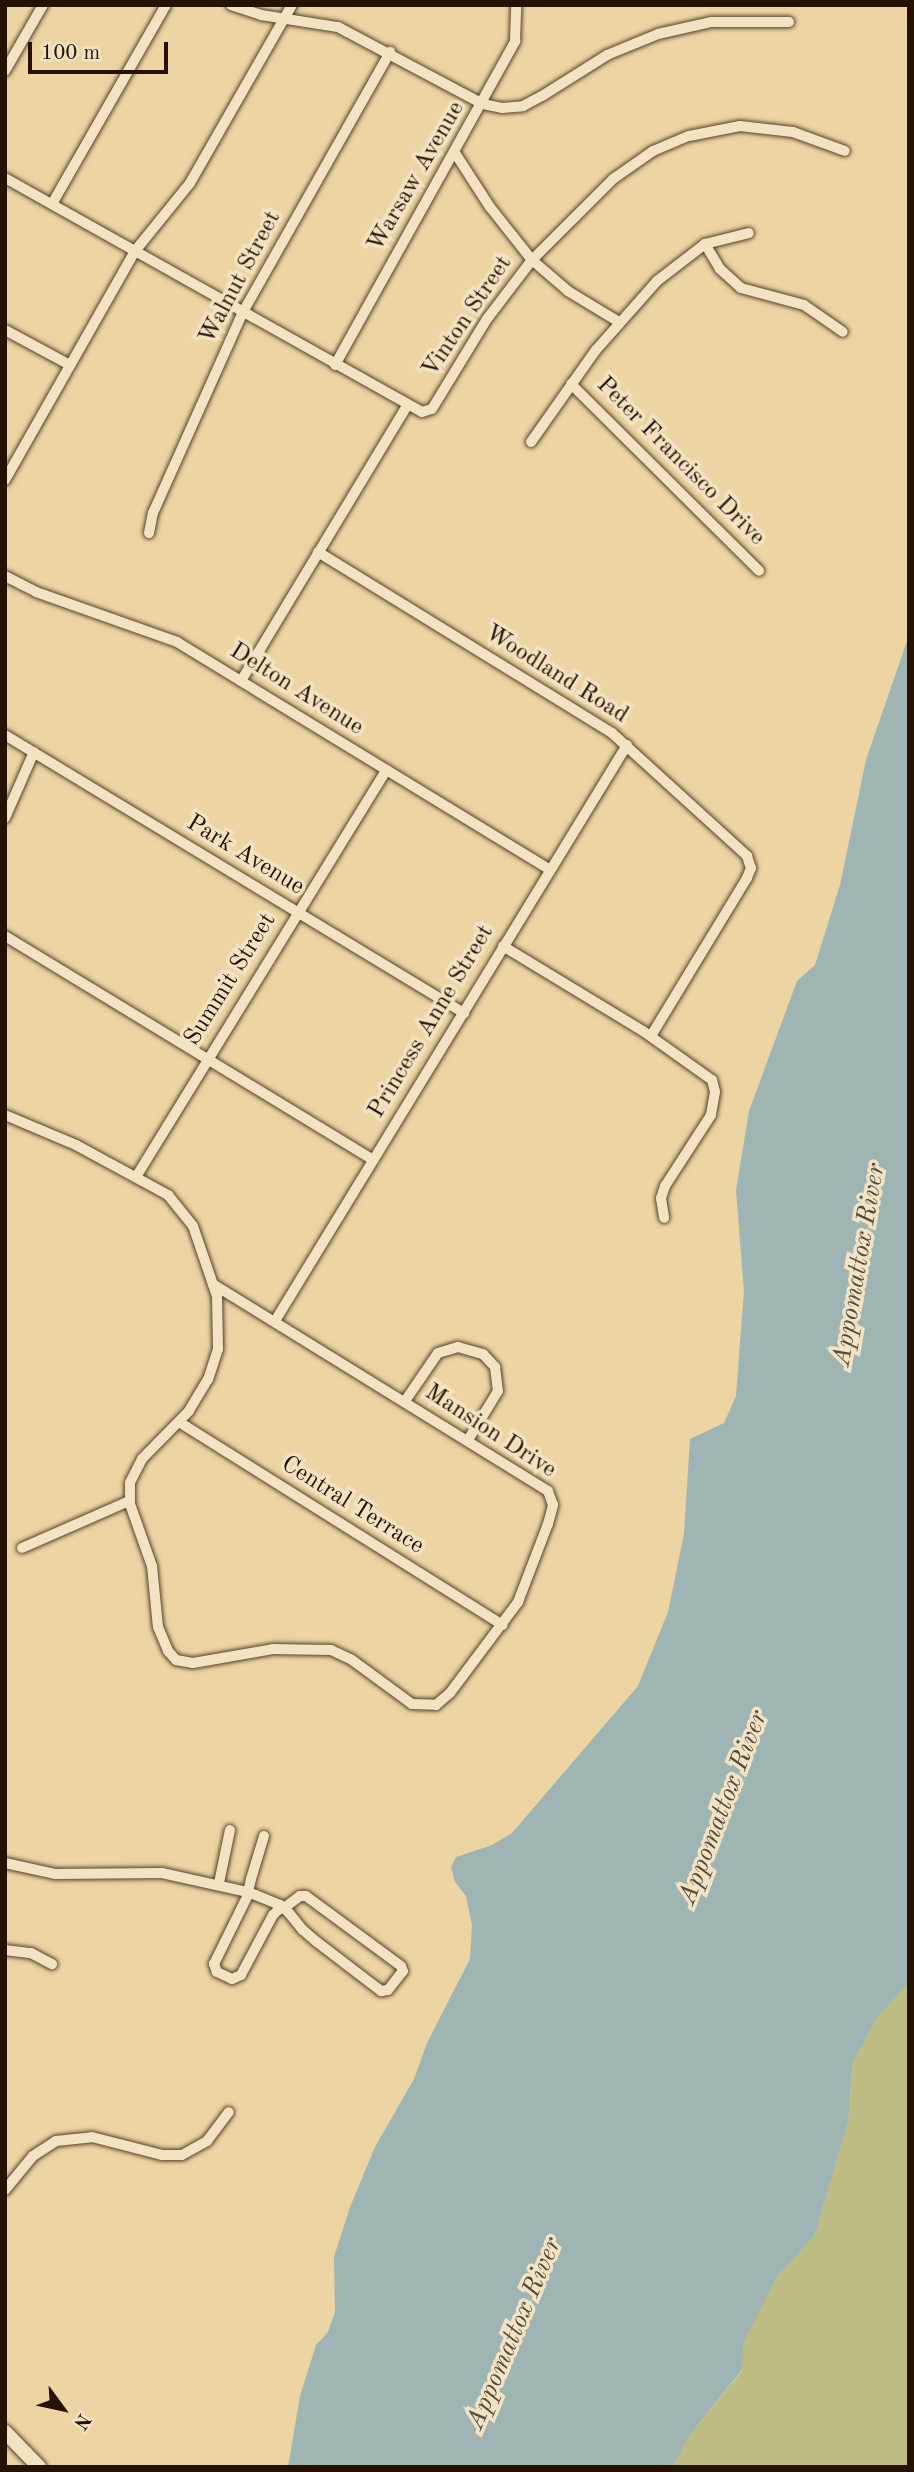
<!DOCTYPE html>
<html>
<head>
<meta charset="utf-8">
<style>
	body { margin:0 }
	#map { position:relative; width:914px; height:2472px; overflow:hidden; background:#ecd4a3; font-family:"Old Standard TT",serif }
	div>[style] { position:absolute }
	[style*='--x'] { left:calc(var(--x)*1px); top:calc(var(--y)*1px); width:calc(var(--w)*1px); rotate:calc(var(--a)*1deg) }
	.green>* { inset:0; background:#bcbc83 }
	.water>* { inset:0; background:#9fb5b3 }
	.roads { filter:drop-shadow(0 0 2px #574229) drop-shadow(0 0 2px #574229) }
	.minor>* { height:10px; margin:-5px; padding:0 5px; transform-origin:5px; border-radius:5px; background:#f3e3c3 }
	.tertiary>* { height:14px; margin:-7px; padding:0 7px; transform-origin:7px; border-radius:7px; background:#f3e3c3 }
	span { translate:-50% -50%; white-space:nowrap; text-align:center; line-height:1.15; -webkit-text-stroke:7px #f3e3c3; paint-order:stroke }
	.street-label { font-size:24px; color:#251100 }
	.water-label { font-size:26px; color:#504a3f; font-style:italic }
	.frame { position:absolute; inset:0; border:7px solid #251100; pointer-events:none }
	.north { position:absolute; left:28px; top:2374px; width:70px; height:70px; -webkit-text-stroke:5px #f3e3c3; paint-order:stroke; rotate:123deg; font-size:19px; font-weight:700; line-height:28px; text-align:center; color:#251100 }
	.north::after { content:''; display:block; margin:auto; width:24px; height:32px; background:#251100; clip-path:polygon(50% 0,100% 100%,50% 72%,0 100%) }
	.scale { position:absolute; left:28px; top:42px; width:140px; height:32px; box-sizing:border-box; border:4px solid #251100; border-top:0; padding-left:9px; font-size:21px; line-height:24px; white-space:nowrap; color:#251100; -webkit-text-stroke:5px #f3e3c3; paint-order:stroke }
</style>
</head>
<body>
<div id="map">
	<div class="green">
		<div style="clip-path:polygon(909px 1983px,909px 2467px,673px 2467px,689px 2436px,742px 2371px,742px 2343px,777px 2277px,815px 2235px,848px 2123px,853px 2062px,877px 2016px)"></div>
	</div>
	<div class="water">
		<div style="clip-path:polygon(909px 635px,909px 1983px,877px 2017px,853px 2062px,848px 2123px,815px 2235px,777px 2277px,743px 2343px,742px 2370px,689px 2436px,673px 2467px,288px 2467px,300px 2396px,316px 2345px,328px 2332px,335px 2312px,334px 2257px,350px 2207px,375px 2147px,414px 2079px,427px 2043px,470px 1959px,472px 1925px,466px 1896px,455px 1882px,451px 1867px,456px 1857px,492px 1845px,512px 1833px,638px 1686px,668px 1612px,684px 1534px,690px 1439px,724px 1423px,736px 1396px,744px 1291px,736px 1190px,749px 1111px,797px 981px,815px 965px,840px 885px,866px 760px)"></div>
	</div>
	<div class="roads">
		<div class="minor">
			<div style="--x:231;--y:5;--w:32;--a:18"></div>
			<div style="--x:261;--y:15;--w:78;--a:8.9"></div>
			<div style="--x:338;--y:27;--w:164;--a:28"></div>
			<div style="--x:483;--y:104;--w:19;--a:12"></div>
			<div style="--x:502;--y:108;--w:21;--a:-5"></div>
			<div style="--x:523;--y:106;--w:21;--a:-28"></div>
			<div style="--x:542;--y:96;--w:77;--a:-32.2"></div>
			<div style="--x:607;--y:55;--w:55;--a:-22.4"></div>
			<div style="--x:658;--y:34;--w:54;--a:-12.8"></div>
			<div style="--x:711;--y:22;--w:78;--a:0"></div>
			<div style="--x:5;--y:71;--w:76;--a:-60.1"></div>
			<div style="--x:455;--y:153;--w:64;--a:57.1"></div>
			<div style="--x:490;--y:207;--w:68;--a:51.6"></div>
			<div style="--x:532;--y:260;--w:48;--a:40.7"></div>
			<div style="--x:568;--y:291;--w:60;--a:31.3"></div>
			<div style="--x:5;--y:178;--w:478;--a:29.3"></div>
			<div style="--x:422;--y:412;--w:10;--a:-17"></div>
			<div style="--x:432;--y:409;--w:105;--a:-58.6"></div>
			<div style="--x:487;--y:319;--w:74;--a:-52.7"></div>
			<div style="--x:532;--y:260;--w:115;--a:-45"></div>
			<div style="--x:613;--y:179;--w:49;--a:-35"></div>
			<div style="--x:653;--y:151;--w:39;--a:-23"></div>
			<div style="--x:689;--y:136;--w:52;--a:-11.1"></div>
			<div style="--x:740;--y:126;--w:53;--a:6.5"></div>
			<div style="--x:793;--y:132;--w:55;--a:20.1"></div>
			<div style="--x:52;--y:204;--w:229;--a:-60.2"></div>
			<div style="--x:705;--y:244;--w:29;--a:59"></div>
			<div style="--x:720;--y:269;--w:28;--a:42"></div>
			<div style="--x:741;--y:288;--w:65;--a:15.1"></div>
			<div style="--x:804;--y:305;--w:47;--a:34.7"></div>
			<div style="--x:5;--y:330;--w:74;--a:28.3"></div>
			<div style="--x:335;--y:365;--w:371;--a:-60.9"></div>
			<div style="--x:515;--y:41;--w:36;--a:-88"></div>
			<div style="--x:571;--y:384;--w:265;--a:44.8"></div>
			<div style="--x:531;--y:442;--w:113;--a:-54.8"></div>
			<div style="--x:596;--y:350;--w:92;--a:-48.5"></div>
			<div style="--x:657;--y:281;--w:61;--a:-37.6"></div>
			<div style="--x:705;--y:244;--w:45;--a:-14"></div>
			<div style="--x:5;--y:480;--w:263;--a:-60.4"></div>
			<div style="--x:135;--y:251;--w:87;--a:-51"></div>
			<div style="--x:190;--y:183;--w:205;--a:-60.2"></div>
			<div style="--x:149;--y:533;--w:20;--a:-79"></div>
			<div style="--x:153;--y:513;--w:220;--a:-65.9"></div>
			<div style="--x:243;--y:312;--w:299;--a:-60.5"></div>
			<div style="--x:318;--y:552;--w:345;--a:31.6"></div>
			<div style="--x:612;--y:733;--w:183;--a:42.3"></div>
			<div style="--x:747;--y:856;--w:13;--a:72"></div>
			<div style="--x:751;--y:868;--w:11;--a:112"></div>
			<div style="--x:747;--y:878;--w:185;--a:121.3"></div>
			<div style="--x:5;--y:576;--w:35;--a:27"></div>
			<div style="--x:36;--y:592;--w:150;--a:19.5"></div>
			<div style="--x:177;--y:642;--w:437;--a:31.4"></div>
			<div style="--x:241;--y:681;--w:323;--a:-58.9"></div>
			<div style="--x:5;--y:735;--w:537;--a:31.2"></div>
			<div style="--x:5;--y:818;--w:72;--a:-66.3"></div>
			<div style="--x:5;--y:936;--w:431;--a:31.3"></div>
			<div style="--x:503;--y:946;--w:164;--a:31.3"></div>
			<div style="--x:643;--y:1031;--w:85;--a:35.4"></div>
			<div style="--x:712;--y:1080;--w:12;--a:76"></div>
			<div style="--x:715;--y:1092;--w:23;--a:100"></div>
			<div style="--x:711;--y:1115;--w:85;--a:122.9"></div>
			<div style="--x:665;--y:1186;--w:13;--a:108"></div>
			<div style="--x:661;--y:1198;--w:20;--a:81"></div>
			<div style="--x:5;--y:1115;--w:77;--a:22.9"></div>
			<div style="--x:76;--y:1145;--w:105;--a:28.5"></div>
			<div style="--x:168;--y:1195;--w:40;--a:51"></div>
			<div style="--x:193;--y:1226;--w:74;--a:71.1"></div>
			<div style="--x:217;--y:1296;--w:53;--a:88.9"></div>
			<div style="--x:218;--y:1349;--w:32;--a:108"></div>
			<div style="--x:208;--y:1379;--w:37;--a:121"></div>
			<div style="--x:189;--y:1411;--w:67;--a:134.4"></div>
			<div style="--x:142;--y:1459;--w:27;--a:117"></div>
			<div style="--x:130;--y:1483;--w:21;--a:90"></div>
			<div style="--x:130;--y:1504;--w:66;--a:70.5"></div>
			<div style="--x:152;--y:1566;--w:61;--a:84.4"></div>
			<div style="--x:158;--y:1627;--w:26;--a:67"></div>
			<div style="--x:168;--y:1651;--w:12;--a:48"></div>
			<div style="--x:176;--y:1660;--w:17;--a:10"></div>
			<div style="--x:193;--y:1663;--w:81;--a:-9.9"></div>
			<div style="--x:273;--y:1649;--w:58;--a:1"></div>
			<div style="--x:331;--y:1650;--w:23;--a:25"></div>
			<div style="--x:352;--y:1660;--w:74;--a:36.3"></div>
			<div style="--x:412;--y:1704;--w:24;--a:2"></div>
			<div style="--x:436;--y:1705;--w:18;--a:-41"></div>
			<div style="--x:450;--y:1693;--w:114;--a:-53.2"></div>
			<div style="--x:518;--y:1602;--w:84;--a:-69"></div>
			<div style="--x:548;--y:1524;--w:20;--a:-75"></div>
			<div style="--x:553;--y:1505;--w:15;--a:-110"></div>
			<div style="--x:548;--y:1491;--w:394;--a:-148.3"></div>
			<div style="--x:136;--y:1177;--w:478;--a:-58.4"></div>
			<div style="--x:275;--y:1321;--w:675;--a:-58.57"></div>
			<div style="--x:405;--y:1401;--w:58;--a:-55.5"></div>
			<div style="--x:438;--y:1353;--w:21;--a:-17"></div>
			<div style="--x:458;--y:1347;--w:26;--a:16"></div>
			<div style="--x:483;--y:1354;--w:18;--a:47"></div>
			<div style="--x:495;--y:1367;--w:24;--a:83"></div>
			<div style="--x:498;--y:1391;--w:57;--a:121.5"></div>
			<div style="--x:179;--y:1422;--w:382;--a:32.1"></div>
			<div style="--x:22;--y:1548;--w:117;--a:-23.7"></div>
			<div style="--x:5;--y:1863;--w:51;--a:12.4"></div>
			<div style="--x:55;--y:1874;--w:107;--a:-0.5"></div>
			<div style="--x:162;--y:1873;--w:88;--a:12.5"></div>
			<div style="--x:248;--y:1892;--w:35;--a:22"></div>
			<div style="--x:280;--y:1905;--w:5;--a:37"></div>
			<div style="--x:284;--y:1908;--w:7;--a:45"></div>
			<div style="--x:289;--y:1913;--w:22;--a:51"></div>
			<div style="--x:303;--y:1930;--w:18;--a:41"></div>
			<div style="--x:317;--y:1942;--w:81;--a:37.4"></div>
			<div style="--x:381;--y:1991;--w:7;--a:-8"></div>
			<div style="--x:388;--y:1990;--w:24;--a:-52"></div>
			<div style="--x:403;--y:1971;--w:5;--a:-112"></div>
			<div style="--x:401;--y:1966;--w:118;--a:-143.6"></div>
			<div style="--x:306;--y:1896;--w:6;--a:180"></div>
			<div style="--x:300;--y:1896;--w:20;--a:143"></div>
			<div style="--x:284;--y:1908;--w:6;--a:162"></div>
			<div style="--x:278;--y:1910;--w:7;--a:135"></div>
			<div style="--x:273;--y:1915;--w:68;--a:118.1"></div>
			<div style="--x:241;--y:1975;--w:10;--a:156"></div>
			<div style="--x:232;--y:1979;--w:17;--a:-155"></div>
			<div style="--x:217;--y:1972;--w:9;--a:-111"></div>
			<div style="--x:214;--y:1964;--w:77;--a:-63.8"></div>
			<div style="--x:248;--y:1895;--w:3;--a:-90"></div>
			<div style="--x:248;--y:1892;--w:13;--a:-77"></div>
			<div style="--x:251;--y:1879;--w:45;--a:-73.2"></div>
			<div style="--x:219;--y:1883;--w:54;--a:-78.3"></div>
			<div style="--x:5;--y:1950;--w:26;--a:7"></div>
			<div style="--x:31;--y:1953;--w:24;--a:28"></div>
			<div style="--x:5;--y:2190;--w:44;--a:-50.5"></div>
			<div style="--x:33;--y:2156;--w:27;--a:-33"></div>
			<div style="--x:56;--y:2141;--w:36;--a:-6"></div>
			<div style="--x:92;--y:2137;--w:72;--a:14.4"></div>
			<div style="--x:162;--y:2155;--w:20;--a:0"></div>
			<div style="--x:182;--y:2155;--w:29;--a:-29"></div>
			<div style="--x:207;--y:2141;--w:36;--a:-53"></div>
		</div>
		<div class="tertiary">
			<div style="--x:5;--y:2432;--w:49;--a:45.8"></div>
		</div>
	</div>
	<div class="street-label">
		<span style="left:417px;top:177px;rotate:-60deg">Warsaw Avenue</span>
		<span style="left:241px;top:278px;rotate:-62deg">Walnut Street</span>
		<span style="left:468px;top:317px;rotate:-56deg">Vinton Street</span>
		<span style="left:680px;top:462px;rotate:45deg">Peter Francisco Drive</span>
		<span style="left:556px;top:675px;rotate:32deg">Woodland Road</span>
		<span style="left:296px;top:690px;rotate:32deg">Delton Avenue</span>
		<span style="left:245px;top:856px;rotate:31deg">Park Avenue</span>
		<span style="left:231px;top:980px;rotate:-58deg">Summit Street</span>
		<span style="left:432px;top:1022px;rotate:-59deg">Princess Anne Street</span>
		<span style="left:490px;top:1432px;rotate:33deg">Mansion Drive</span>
		<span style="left:352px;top:1506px;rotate:32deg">Central Terrace</span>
	</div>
	<div class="water-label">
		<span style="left:860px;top:1265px;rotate:-80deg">Appomattox River</span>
		<span style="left:724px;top:1808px;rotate:-69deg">Appomattox River</span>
		<span style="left:515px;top:2334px;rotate:-67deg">Appomattox River</span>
	</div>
	<div class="frame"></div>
	<div class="north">N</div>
	<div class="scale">100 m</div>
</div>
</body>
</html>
